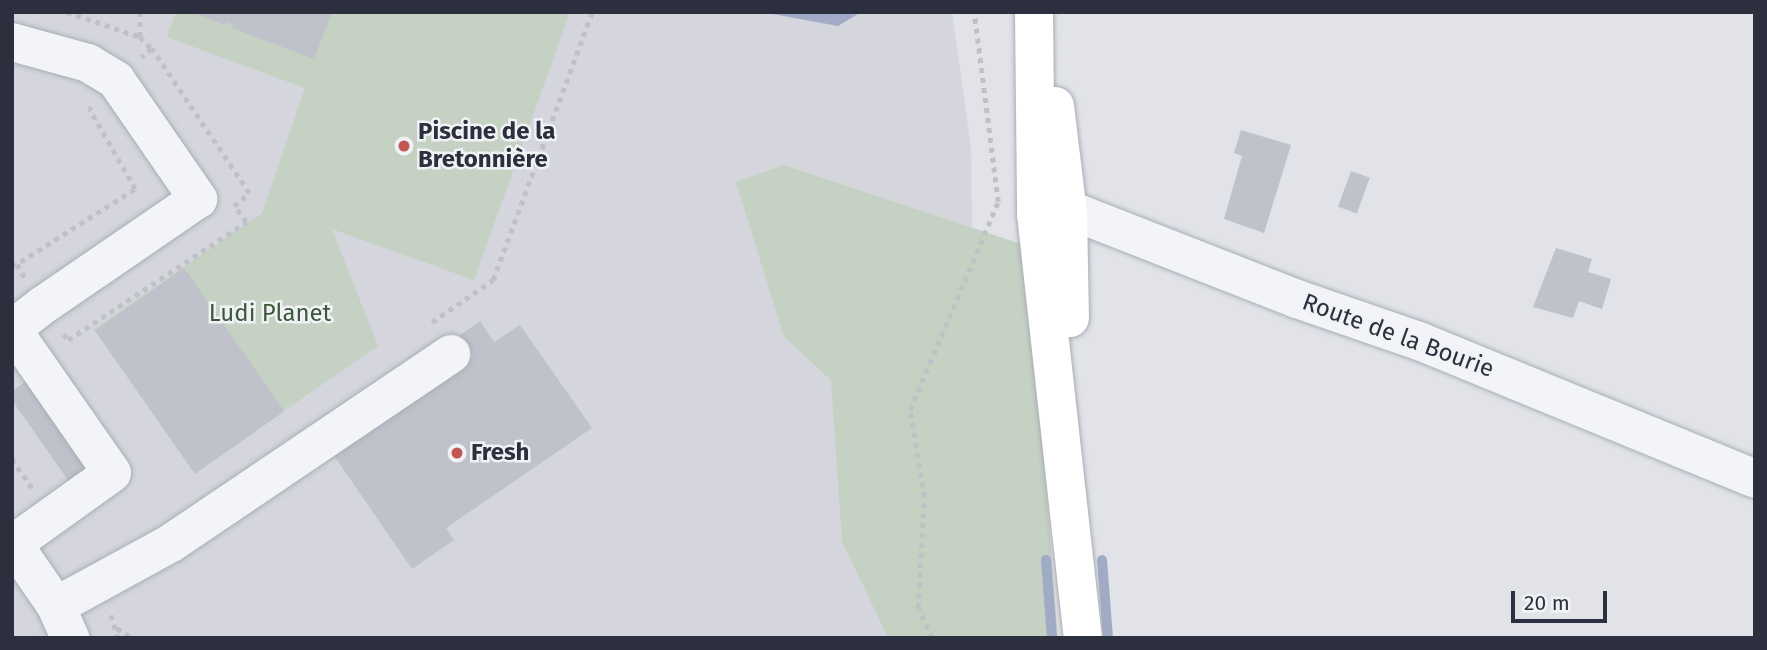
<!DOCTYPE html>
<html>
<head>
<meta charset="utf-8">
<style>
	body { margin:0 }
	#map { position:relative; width:1767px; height:650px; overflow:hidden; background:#e1e3e8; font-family:"Fira Sans",sans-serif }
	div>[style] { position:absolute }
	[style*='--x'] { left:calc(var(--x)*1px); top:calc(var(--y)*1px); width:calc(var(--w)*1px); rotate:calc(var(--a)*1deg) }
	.built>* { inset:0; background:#d4d5dd }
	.green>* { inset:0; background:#c4d1c3 }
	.water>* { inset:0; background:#a0abc5 }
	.stream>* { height:10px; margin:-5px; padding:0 5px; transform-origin:5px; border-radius:5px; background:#a0abc5 }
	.building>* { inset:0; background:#bfc1cb; transform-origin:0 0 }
	.path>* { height:4.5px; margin-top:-2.25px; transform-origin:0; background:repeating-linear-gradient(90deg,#bfc1c7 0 5px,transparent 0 10px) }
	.roads { filter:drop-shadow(0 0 2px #aaadb5) drop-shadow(0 0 2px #aaadb5) }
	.minor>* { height:38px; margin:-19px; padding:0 19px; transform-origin:19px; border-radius:19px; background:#f3f4f7 }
	.major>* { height:38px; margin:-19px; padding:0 19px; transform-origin:19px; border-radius:19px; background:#fff }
	.dots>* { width:19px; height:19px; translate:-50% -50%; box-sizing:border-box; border:4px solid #f1f2f6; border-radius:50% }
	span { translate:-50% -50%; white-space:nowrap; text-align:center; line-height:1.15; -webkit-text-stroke:5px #f1f2f6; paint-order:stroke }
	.poi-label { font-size:24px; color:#2b2f3e; font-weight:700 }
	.left { translate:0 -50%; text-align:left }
	.park-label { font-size:24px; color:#3a593a }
	.street-label { font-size:24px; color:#2b2f3e }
	.frame { position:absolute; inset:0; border:14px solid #2b2f3e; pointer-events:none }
	.scale { position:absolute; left:1511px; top:591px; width:96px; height:32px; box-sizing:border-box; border:4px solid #2b2f3e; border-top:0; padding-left:9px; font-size:21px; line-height:24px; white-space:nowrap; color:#2b2f3e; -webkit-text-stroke:5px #f1f2f6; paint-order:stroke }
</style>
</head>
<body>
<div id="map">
	<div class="built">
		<div style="clip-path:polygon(12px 12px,952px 12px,971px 148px,972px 228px,784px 165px,784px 337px,832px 380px,842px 542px,888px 638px,12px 638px)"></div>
	</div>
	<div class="green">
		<div style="clip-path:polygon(176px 12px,570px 12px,474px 280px,332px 229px,378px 346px,194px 473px,94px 329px,262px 213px,305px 88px,167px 37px)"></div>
		<div style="clip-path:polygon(784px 165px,1027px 246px,1058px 638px,888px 638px,842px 542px,831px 380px,784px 337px,736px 182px)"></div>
	</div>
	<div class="water">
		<div style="clip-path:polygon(762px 12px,861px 12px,838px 26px)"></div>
	</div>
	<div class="stream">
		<div style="--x:1046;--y:560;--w:78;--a:85.6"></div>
		<div style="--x:1102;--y:560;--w:78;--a:85.6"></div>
	</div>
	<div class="building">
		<div style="clip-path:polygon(191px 12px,332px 12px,314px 59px,232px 28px,234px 25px,226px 22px,225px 25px)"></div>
		<div style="clip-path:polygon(1241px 130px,1291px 145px,1264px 233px,1224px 219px,1242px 156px,1234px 153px)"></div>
		<div style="left:1351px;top:171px;width:20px;height:38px;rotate:20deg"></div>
		<div style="clip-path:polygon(1556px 248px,1592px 259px,1588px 272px,1611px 279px,1602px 309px,1579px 301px,1573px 318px,1533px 307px)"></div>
		<div style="left:184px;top:268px;width:175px;height:109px;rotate:55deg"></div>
		<div style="clip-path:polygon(480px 321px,494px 342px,520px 325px,592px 428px,446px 528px,454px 540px,412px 569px,333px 454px,473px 357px,459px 336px)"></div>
		<div style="clip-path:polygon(28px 380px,90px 469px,70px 483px,12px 400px,12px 391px)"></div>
	</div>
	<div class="path">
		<div style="--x:67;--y:12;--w:77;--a:18.9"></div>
		<div style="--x:140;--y:37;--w:17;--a:45"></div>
		<div style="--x:152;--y:49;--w:13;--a:141"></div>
		<div style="--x:140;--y:12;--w:25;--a:90"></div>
		<div style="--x:17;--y:264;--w:16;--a:60"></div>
		<div style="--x:12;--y:267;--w:146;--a:-32.4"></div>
		<div style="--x:135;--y:189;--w:92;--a:-119.9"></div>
		<div style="--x:89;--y:109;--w:3;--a:-45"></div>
		<div style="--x:432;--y:322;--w:74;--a:-34.5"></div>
		<div style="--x:493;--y:280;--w:286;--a:-69.7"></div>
		<div style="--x:64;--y:334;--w:7;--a:56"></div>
		<div style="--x:68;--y:340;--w:214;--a:-33.5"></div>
		<div style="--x:246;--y:222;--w:20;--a:-127"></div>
		<div style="--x:234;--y:206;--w:20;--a:-41"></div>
		<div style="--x:249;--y:193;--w:174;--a:-124"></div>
		<div style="--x:12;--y:459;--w:37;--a:55"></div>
		<div style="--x:111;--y:615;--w:24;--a:73"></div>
		<div style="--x:117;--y:628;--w:18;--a:34"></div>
		<div style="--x:932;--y:638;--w:33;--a:-115"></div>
		<div style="--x:918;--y:608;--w:111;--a:-86.9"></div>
		<div style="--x:924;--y:497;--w:88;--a:-99.1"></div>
		<div style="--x:910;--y:410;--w:226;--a:-67.1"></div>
		<div style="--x:998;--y:202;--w:192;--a:-97.2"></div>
	</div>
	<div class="roads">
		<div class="minor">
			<div style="--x:12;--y:42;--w:79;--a:15.4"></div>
			<div style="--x:88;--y:63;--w:33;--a:31"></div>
			<div style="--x:116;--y:80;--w:145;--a:55.4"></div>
			<div style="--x:198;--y:199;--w:188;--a:145.6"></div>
			<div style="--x:43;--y:305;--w:39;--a:142"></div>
			<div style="--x:12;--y:329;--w:175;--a:55.2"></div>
			<div style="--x:112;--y:473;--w:122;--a:144.4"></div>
			<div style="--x:1037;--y:214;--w:43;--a:0"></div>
			<div style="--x:1080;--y:214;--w:233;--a:21.4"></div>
			<div style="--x:1297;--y:299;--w:129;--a:19"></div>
			<div style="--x:1419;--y:341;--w:363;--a:22.3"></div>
			<div style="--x:12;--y:542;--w:78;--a:55.5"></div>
			<div style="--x:56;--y:606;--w:35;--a:66"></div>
			<div style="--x:56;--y:606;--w:131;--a:-28.7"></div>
			<div style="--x:171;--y:543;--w:338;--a:-34"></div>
		</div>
		<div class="major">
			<div style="--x:1034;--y:12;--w:202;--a:89.4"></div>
			<div style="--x:1036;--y:214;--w:427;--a:83.7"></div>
			<div style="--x:1055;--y:106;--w:109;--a:83.1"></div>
			<div style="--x:1068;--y:214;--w:104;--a:88.9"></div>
		</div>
	</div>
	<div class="dots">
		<div style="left:404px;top:146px;background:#c05753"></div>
		<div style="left:457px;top:453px;background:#c05753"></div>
	</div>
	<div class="poi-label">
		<span class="left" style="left:418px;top:146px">Piscine de la<br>Bretonnière</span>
		<span class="left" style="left:471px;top:453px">Fresh</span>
	</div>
	<div class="park-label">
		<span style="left:270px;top:314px">Ludi Planet</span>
	</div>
	<div class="street-label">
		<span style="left:1398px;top:336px;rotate:20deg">Route de la Bourie</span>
	</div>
	<div class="frame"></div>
	<div class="scale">20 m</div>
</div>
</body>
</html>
